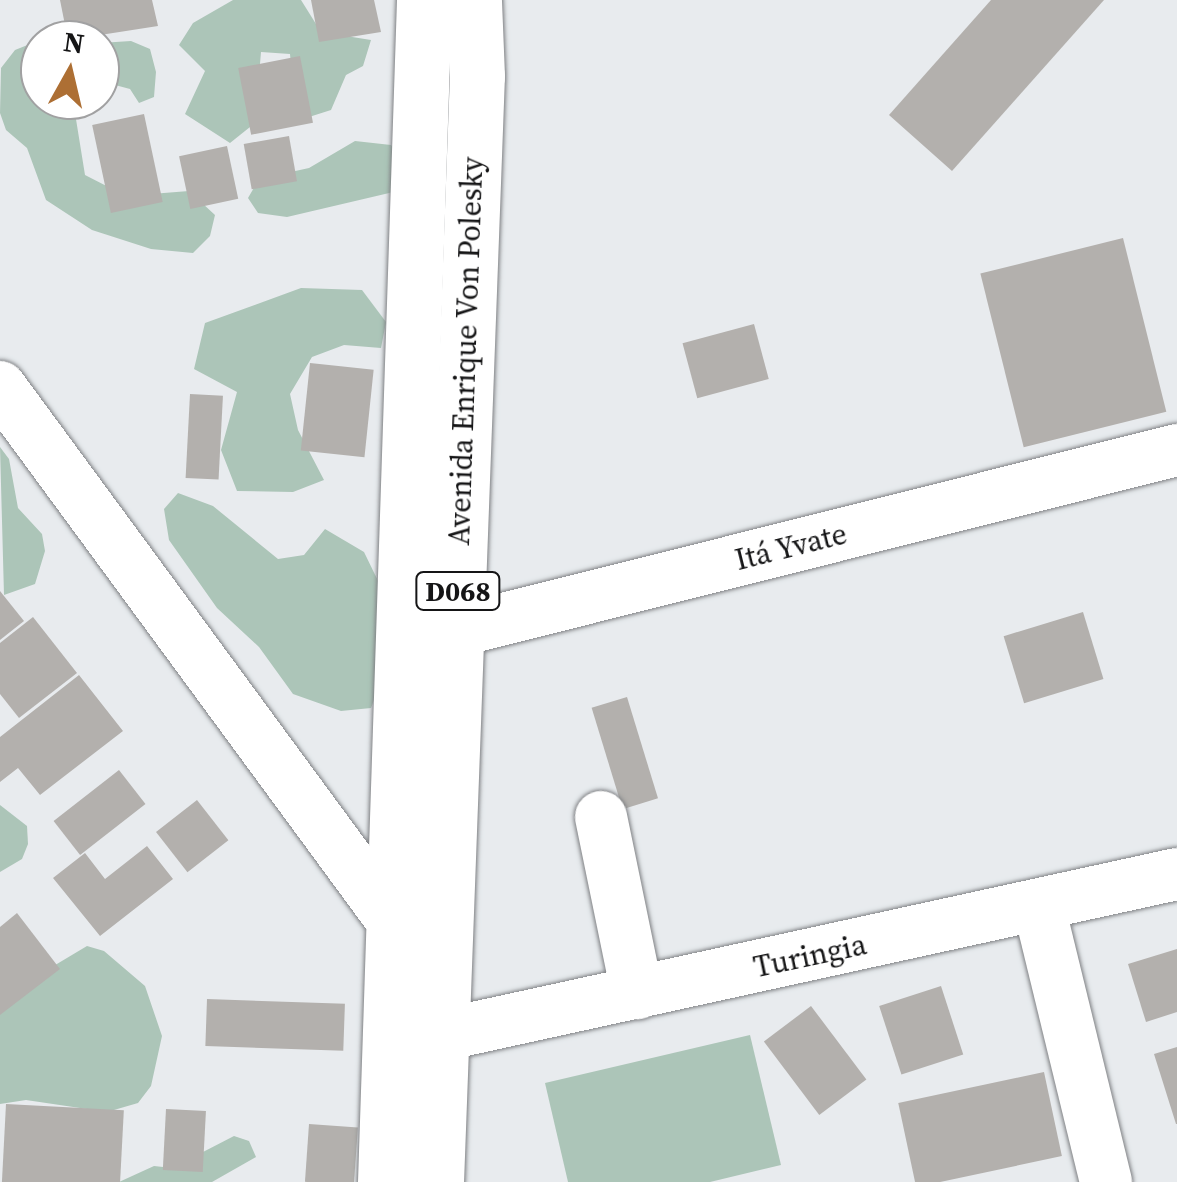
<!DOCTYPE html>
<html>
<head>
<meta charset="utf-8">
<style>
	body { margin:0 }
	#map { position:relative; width:1177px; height:1182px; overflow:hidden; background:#e8ebee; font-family:"Source Serif 4",serif }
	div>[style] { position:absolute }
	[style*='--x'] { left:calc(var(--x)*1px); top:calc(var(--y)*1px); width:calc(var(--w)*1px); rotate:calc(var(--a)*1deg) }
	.green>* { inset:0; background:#acc5b8 }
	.building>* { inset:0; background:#b3b0ad; transform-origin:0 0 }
	.roads { filter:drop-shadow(0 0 2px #7f8184) drop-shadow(0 0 2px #7f8184) }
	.minor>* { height:52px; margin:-26px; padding:0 26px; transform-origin:26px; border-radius:26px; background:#fff }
	.major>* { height:55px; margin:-27.5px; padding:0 27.5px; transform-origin:27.5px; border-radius:27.5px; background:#fff }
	span { translate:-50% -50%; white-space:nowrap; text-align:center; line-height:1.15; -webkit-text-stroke:8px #fff; paint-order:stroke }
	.shield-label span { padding:2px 8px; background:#fff; border:2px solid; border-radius:8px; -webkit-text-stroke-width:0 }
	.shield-label { font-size:28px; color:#151516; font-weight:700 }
	.street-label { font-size:30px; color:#151516 }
	.north { position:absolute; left:20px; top:20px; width:100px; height:100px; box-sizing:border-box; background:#fff; border:2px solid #a1a1a2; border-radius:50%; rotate:8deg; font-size:28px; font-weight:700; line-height:40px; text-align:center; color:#151516 }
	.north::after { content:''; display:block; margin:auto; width:35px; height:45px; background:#ad6f34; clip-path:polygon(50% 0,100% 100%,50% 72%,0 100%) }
</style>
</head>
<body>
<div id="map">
	<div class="green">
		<div style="clip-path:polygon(233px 0,301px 0,321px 32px,371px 40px,363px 66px,346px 75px,331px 110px,309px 117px,293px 86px,290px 54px,261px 52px,255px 123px,230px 143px,185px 114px,205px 71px,179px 45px,193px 23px)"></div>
		<div style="clip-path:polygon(40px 40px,40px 100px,80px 100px,75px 113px,85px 175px,126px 196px,189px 191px,215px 215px,210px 236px,193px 253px,151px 249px,92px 230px,46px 200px,27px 148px,6px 130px,0 113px,1px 68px,15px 50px)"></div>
		<div style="clip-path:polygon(131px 41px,150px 49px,156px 72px,154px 97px,139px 103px,130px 89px,100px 81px,100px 43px)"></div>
		<div style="clip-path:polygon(355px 141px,391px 145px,400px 158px,402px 190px,287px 217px,258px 213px,248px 198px,259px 179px,309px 168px)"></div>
		<div style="clip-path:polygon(301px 288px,362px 290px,386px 322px,381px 348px,344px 345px,312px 357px,290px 394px,298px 430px,324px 480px,293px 492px,237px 491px,221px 450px,237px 392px,194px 369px,205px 323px)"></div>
		<div style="clip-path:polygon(0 447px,9px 459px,18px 508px,42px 534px,45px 551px,35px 584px,4px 595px)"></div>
		<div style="clip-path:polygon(178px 493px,213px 506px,278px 559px,304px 555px,325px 529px,364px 552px,381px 587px,384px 674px,371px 708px,341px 711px,293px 694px,259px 647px,217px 608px,169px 540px,164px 509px)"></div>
		<div style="clip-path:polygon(0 805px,27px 826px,28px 844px,22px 859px,0 872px)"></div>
		<div style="clip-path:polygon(87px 946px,104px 951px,145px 986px,162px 1036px,151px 1086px,138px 1103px,107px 1112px,26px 1100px,0 1104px,0 998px)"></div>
		<div style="clip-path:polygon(750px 1035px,781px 1165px,710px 1182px,568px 1182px,545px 1083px)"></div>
		<div style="clip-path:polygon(234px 1136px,249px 1141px,256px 1157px,212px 1182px,119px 1182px,154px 1166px,172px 1168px)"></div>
	</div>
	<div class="building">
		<div style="clip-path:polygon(60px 0,152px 0,158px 26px,68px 40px)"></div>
		<div style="clip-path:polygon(311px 0,374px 0,381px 32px,319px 42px)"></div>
		<div style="clip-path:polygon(991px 0,1104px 0,952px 171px,889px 115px)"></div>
		<div style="left:300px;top:56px;width:68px;height:63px;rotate:79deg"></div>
		<div style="left:144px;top:114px;width:90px;height:53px;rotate:78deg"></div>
		<div style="left:289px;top:136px;width:46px;height:46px;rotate:80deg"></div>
		<div style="left:227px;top:146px;width:54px;height:49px;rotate:78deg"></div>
		<div style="left:1123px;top:238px;width:179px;height:147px;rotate:76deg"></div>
		<div style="left:754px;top:324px;width:57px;height:74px;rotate:75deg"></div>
		<div style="left:310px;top:363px;width:64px;height:88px;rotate:6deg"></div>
		<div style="left:190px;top:394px;width:33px;height:84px;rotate:3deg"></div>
		<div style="clip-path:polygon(0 591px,24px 621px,0 640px)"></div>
		<div style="left:1083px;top:612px;width:70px;height:83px;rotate:73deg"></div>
		<div style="clip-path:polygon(33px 617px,77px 673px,19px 718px,0 694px,0 643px)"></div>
		<div style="clip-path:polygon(79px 675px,123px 731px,40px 795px,18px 768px,0 782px,0 737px)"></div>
		<div style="left:627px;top:697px;width:106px;height:37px;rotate:73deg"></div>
		<div style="left:119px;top:770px;width:43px;height:83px;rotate:52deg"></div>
		<div style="left:197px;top:800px;width:51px;height:52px;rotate:52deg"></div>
		<div style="clip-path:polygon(147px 846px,173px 879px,100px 936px,53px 878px,85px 853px,105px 879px)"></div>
		<div style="clip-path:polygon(17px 913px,60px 969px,0 1015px,0 927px)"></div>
		<div style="clip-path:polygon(1177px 949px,1177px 1012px,1146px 1022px,1128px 964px)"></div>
		<div style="left:941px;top:986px;width:72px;height:65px;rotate:72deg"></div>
		<div style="left:207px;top:999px;width:138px;height:47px;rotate:2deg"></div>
		<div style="left:811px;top:1006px;width:92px;height:59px;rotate:53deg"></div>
		<div style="clip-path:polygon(1177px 1047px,1177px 1124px,1176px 1124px,1154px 1054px)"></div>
		<div style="left:1044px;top:1072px;width:86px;height:149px;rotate:78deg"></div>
		<div style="left:6px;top:1104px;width:118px;height:78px;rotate:3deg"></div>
		<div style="left:166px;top:1109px;width:40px;height:61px;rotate:3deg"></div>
		<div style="left:309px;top:1124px;width:49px;height:58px;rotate:4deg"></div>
	</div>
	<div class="roads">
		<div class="minor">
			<div style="--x:0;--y:387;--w:665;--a:53.68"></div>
			<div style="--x:416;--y:641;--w:785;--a:-14.09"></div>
			<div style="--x:601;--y:817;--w:180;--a:78.4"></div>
			<div style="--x:1039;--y:907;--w:283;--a:76.3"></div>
			<div style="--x:442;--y:1035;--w:752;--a:-12.36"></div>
		</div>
		<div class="major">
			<div style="--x:385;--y:1182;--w:1183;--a:-88.11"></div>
			<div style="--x:436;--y:1182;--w:1107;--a:-87.88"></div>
			<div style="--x:477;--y:76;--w:76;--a:-92.3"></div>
		</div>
	</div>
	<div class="shield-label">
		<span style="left:458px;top:591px">D068</span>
	</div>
	<div class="street-label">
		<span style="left:466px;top:351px;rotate:-88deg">Avenida Enrique Von Polesky</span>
		<span style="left:791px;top:547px;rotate:-14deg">Itá Yvate</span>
		<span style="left:810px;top:956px;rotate:-12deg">Turingia</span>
	</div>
	<div class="north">N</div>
</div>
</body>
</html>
